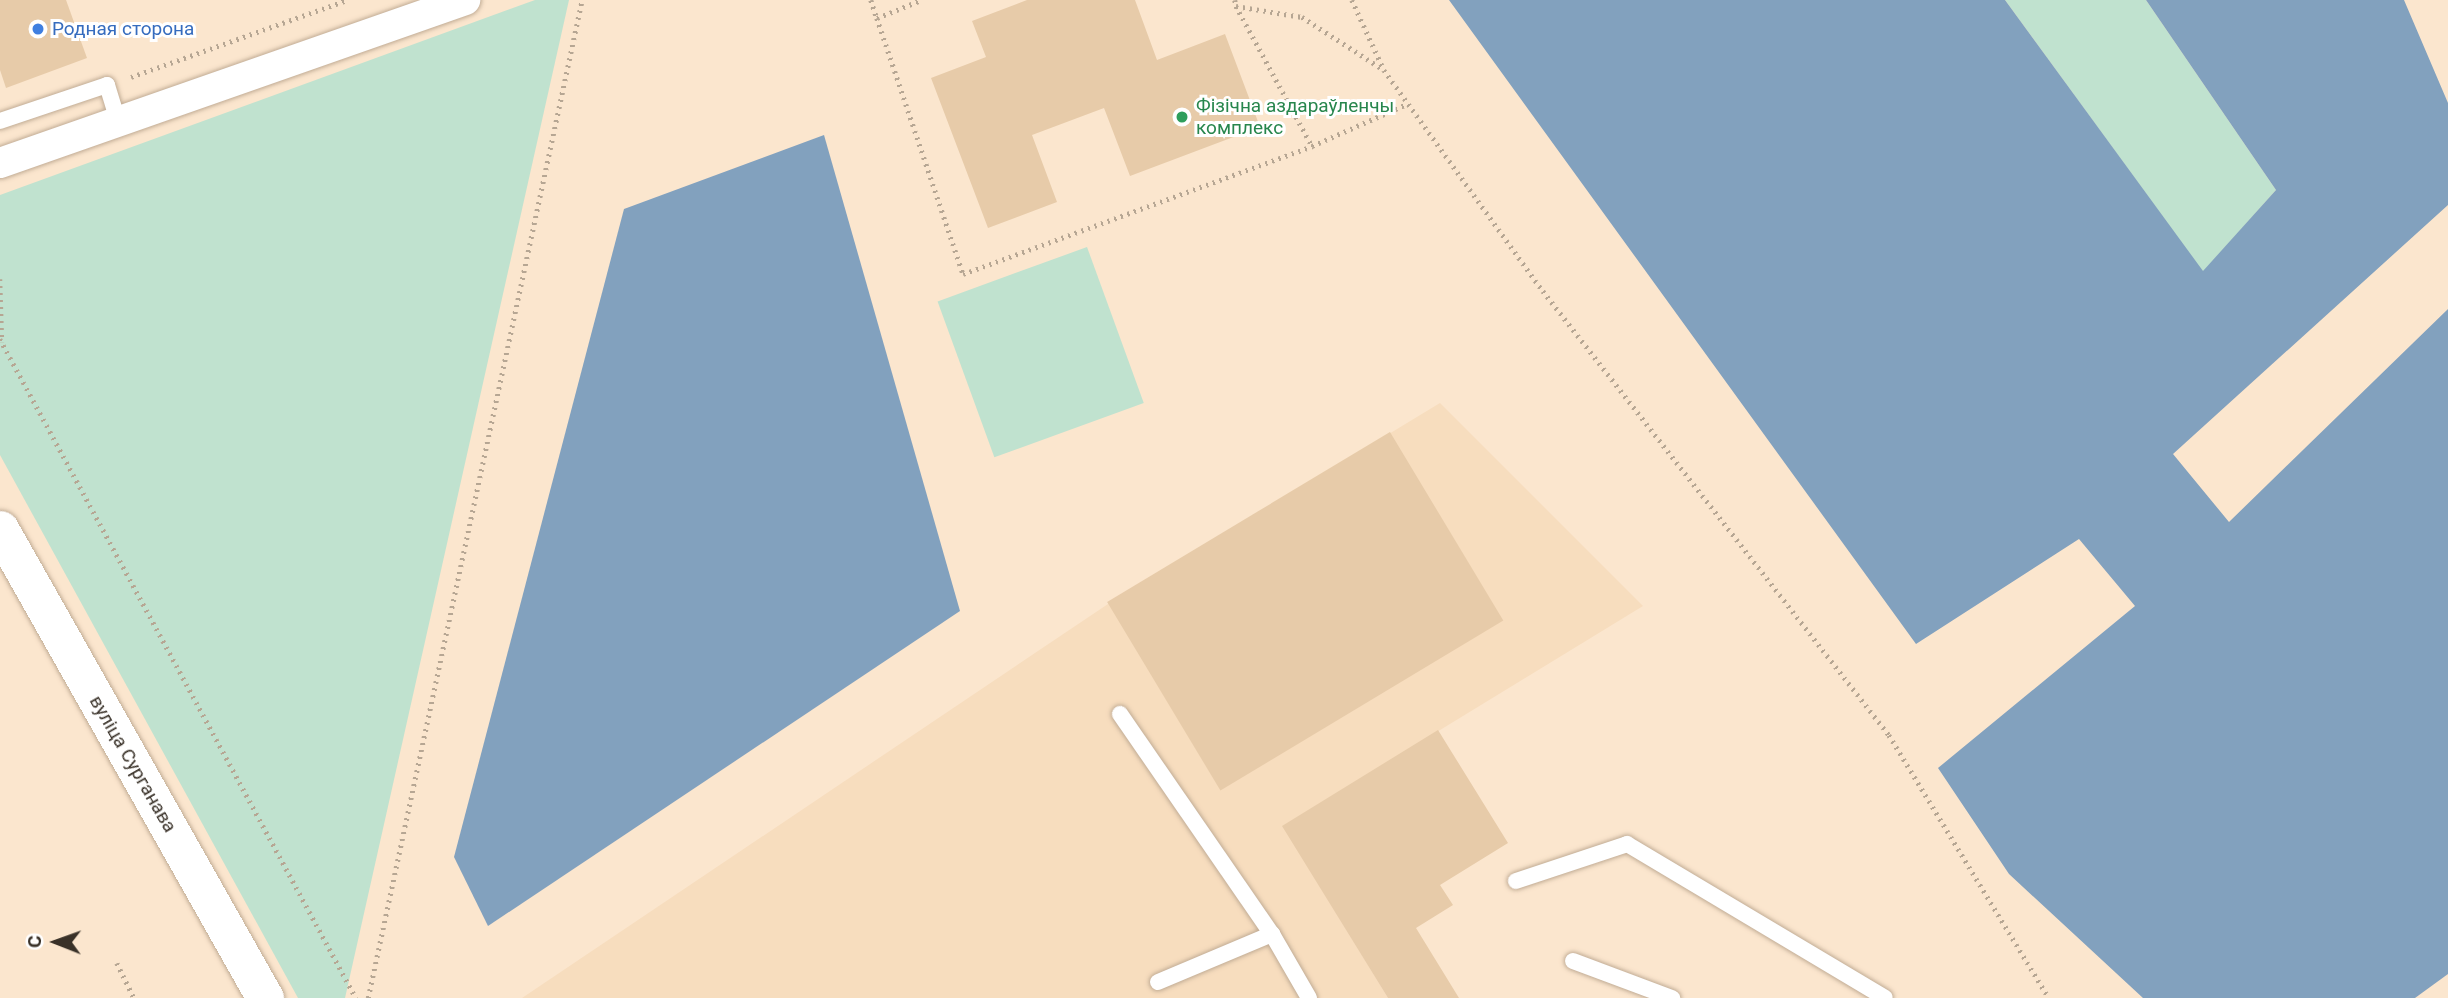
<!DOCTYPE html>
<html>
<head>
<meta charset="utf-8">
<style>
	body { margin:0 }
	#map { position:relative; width:2448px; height:998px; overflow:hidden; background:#fbe6ce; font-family:Roboto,sans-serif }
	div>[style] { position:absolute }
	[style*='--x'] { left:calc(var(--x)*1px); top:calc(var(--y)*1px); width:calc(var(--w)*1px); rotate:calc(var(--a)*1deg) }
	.built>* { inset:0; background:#f7ddbe }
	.green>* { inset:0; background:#c0e2cf; transform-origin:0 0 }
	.water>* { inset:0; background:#82a1be }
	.building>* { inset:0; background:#e7cba9; transform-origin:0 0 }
	.path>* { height:4.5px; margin-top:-2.25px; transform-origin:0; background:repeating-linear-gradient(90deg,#b6a693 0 2px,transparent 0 7px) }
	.roads { filter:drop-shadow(0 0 2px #c1ac95) drop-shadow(0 0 2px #c1ac95) }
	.service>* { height:16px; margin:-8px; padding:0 8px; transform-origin:8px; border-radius:8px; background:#fff }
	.minor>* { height:30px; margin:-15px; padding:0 15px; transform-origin:15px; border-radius:15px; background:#fff }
	.tertiary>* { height:37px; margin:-18.5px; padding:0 18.5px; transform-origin:18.5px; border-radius:18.5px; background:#fff }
	.dots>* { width:19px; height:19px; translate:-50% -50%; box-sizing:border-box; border:4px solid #fff; border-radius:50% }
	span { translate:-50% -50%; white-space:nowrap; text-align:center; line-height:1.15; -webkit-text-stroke:6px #fff; paint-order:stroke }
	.shop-label { font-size:19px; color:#366cbe }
	.left { translate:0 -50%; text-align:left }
	.leisure-label { font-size:19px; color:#27864d }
	.street-label { font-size:19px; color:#393128 }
	.north { position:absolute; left:21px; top:907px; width:70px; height:70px; -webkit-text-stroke:5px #fff; paint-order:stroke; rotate:271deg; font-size:19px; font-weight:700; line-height:28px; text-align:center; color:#393128 }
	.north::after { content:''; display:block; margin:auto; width:24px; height:32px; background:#393128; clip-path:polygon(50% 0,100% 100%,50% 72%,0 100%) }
</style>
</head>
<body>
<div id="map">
	<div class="built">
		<div style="clip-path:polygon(1440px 403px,1643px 606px,1283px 826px,1388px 998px,522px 998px,1108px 604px)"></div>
	</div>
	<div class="green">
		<div style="clip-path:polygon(535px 0,569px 0,345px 998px,298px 998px,0 455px,0 195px)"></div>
		<div style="clip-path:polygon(2005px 0,2146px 0,2276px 190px,2203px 272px)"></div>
		<div style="left:1087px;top:247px;width:166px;height:159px;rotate:70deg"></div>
	</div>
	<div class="water">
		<div style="clip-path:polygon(1449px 0,2005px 0,2203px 271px,2276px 190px,2146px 0,2404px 0,2448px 103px,2448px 205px,2173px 454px,2229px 522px,2448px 309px,2448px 974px,2415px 998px,2143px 998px,2009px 874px,1938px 768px,2135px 606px,2079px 539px,1916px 644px)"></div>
		<div style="clip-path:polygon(824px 135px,960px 611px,488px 926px,454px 857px,624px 209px)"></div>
	</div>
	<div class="building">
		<div style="clip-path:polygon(0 0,66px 0,87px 58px,6px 88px,0 70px)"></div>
		<div style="clip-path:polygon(1027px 0,1135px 0,1157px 60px,1225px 34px,1260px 127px,1130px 176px,1104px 108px,1032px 135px,1057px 202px,988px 228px,931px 78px,986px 57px,972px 21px)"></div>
		<div style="left:1390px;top:432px;width:220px;height:330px;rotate:59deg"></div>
		<div style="clip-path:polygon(1438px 730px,1508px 843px,1440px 885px,1453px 905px,1416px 928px,1459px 998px,1388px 998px,1282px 826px)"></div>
	</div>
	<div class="path">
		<div style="--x:871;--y:0;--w:19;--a:72"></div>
		<div style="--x:877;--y:18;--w:48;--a:-22.2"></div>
		<div style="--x:1235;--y:0;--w:6;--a:81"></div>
		<div style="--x:1236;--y:6;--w:67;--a:9.5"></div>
		<div style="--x:1302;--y:17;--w:98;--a:32.9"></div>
		<div style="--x:1352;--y:0;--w:77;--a:65.4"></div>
		<div style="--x:1384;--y:70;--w:272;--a:54.3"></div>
		<div style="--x:1543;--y:291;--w:563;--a:52.07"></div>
		<div style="--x:1889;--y:735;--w:308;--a:58.7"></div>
		<div style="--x:1236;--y:6;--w:159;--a:61.5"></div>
		<div style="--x:877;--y:18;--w:270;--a:71.4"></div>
		<div style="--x:963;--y:274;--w:372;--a:-20.1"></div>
		<div style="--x:1312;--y:146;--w:104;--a:-23.9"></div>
		<div style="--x:131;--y:77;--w:229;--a:-19.6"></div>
		<div style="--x:0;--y:279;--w:63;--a:88.2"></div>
		<div style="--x:0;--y:339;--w:749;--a:61.62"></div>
		<div style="--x:117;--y:963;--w:39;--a:64"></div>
		<div style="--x:368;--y:998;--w:1021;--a:-77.9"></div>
	</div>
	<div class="roads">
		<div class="service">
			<div style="--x:0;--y:121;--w:113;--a:-18.6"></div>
			<div style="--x:107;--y:85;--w:38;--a:73"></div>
			<div style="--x:1120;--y:714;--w:267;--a:55.4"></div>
			<div style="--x:1272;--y:934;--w:74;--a:60"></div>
			<div style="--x:1516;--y:881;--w:117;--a:-18.4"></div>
			<div style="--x:1627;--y:844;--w:300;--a:30.8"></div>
			<div style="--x:1573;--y:961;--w:106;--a:20.5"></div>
			<div style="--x:1158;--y:982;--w:124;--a:-22.8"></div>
		</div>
		<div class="minor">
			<div style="--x:0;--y:163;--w:493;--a:-19.3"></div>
		</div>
		<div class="tertiary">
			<div style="--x:0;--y:529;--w:539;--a:60.53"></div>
		</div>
	</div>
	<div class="dots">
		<div style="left:38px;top:29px;background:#3f7fe0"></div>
		<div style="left:1182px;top:117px;background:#2e9e5b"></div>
	</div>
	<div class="shop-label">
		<span class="left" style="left:52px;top:29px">Родная сторона</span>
	</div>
	<div class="leisure-label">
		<span class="left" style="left:1196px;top:117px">Фізічна аздараўленчы<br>комплекс</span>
	</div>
	<div class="street-label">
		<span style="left:133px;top:764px;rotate:60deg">вуліца Сурганава</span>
	</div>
	<div class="north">С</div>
</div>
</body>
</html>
